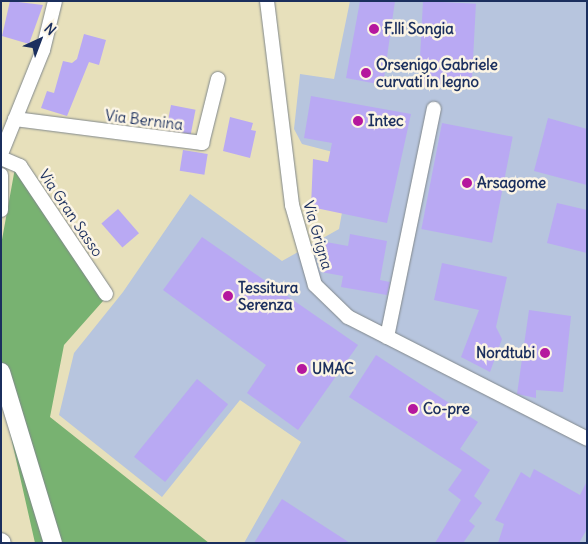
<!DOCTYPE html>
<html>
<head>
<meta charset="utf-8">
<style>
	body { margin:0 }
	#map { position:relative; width:588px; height:544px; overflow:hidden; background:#e7e0bb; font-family:Delius,sans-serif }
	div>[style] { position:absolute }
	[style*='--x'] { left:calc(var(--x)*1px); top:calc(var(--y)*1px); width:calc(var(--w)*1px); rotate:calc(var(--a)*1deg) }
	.industrial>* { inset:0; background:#b7c5de }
	.forest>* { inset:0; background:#78b271 }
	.building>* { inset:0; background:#b9a9f3; transform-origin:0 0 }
	.roads { filter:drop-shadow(0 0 1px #81888c) drop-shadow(0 0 1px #81888c) }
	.minor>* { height:14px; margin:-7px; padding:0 7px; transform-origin:7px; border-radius:7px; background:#fff }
	.major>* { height:18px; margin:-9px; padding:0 9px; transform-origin:9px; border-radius:9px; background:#fff }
	.dots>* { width:14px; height:14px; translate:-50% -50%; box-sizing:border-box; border:2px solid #fcf5e5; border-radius:50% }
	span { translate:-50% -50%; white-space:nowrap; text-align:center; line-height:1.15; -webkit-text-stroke:5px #fcf5e5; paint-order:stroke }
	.poi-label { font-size:15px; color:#1b2f5e; font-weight:700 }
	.left { translate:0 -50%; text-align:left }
	.right { translate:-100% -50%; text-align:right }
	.street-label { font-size:15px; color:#1b2f5e }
	.frame { position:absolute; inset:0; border:2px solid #1b2f5e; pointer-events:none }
	.north { position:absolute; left:15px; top:15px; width:50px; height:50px; -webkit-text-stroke:4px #fcf5e5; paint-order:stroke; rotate:43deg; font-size:14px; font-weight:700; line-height:20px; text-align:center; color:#1b2f5e }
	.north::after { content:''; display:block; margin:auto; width:18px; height:22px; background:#1b2f5e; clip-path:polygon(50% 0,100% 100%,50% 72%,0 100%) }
</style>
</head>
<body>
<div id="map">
	<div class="industrial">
		<div style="clip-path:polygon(350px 1px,587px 1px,587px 543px,244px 543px,301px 442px,240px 400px,162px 497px,59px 415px,74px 353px,123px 292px,190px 194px,282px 261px,339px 229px,352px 157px,302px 144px,294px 129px,300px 74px,334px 79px)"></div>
	</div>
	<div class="forest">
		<div style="clip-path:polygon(15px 168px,103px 301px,64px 345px,50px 417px,209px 543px,35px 543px,1px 393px,1px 245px)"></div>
	</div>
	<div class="building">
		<div style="clip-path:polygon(10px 1px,43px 5px,29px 44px,2px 36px)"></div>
		<div style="clip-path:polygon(360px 1px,395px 1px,383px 85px,346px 78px)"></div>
		<div style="left:423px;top:1px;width:53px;height:85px;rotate:3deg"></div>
		<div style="clip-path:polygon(84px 34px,106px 40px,99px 65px,89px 62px,67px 116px,41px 108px,47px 91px,54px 93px,63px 61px,72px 63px,77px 59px)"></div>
		<div style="clip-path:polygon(311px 96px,411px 114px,387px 223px,311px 207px,313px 159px,328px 162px,332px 143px,304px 138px)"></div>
		<div style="left:171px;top:105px;width:25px;height:25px;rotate:11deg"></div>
		<div style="clip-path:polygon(230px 117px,253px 123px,251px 130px,256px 131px,250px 158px,223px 151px)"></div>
		<div style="clip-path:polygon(548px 118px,587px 129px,587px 185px,534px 171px)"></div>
		<div style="left:442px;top:123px;width:72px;height:108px;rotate:11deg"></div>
		<div style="left:183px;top:150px;width:25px;height:21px;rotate:9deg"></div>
		<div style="clip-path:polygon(557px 203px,587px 210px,587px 253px,547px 243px)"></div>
		<div style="left:118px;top:209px;width:32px;height:22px;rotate:49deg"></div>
		<div style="clip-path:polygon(350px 234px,387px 241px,380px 280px,390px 282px,387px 295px,341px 287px,343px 276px,321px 272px,326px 242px,348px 246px)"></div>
		<div style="clip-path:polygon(202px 237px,358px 345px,298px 430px,247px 393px,266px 365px,163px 290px)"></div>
		<div style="clip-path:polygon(442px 263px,507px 277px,496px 327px,502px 339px,490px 372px,461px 357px,479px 310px,434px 300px)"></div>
		<div style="clip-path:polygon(529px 310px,571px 316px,563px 392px,536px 390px,536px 398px,517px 394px)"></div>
		<div style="clip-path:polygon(376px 355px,478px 422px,460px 449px,490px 470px,474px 496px,482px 503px,469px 521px,475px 526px,463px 543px,435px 543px,461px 500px,448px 490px,462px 470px,349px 397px)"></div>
		<div style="left:197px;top:379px;width:40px;height:100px;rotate:39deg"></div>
		<div style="clip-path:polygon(534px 469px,580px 495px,587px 481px,587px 529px,579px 543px,498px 543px,504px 524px,495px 520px,521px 472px,530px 478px)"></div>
		<div style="clip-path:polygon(282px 499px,350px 543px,254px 543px)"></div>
	</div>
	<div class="roads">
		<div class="minor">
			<div style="--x:267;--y:1;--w:206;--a:83"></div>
			<div style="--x:292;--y:205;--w:83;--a:74"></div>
			<div style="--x:315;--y:285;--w:46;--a:44.1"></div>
			<div style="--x:348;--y:317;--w:268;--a:27"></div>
			<div style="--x:15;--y:119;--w:189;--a:7.3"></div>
			<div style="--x:202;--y:143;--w:66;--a:-76"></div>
			<div style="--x:1;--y:154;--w:112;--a:-68"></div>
			<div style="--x:43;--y:50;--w:50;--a:-76.2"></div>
			<div style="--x:1;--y:158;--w:21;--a:23"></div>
			<div style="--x:20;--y:166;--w:154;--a:56.1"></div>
			<div style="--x:1;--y:175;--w:35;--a:90"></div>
			<div style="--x:387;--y:337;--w:233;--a:-78.4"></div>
		</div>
		<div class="major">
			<div style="--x:1;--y:372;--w:179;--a:73.1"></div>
			<div style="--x:1;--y:542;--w:1;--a:45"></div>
		</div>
	</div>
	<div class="dots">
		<div style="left:374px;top:29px;background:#b5179e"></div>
		<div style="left:366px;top:73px;background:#b5179e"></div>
		<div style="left:358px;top:121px;background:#b5179e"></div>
		<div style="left:467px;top:183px;background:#b5179e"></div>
		<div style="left:228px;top:296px;background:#b5179e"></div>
		<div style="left:545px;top:353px;background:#b5179e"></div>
		<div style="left:302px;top:369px;background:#b5179e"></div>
		<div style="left:413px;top:409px;background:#b5179e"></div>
	</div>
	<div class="poi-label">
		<span class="left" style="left:384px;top:29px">F.lli Songia</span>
		<span class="left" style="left:376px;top:73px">Orsenigo Gabriele<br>curvati in legno</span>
		<span class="left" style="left:368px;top:121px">Intec</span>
		<span class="left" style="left:477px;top:183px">Arsagome</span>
		<span class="left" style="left:238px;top:296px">Tessitura<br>Serenza</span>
		<span class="right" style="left:535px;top:353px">Nordtubi</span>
		<span class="left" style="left:312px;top:369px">UMAC</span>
		<span class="left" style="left:423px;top:409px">Co-pre</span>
	</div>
	<div class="street-label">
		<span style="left:144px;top:120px;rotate:7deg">Via Bernina</span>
		<span style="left:71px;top:213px;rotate:56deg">Via Gran Sasso</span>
		<span style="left:318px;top:235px;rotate:74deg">Via Grigna</span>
	</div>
	<div class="frame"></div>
	<div class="north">N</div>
</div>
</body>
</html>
